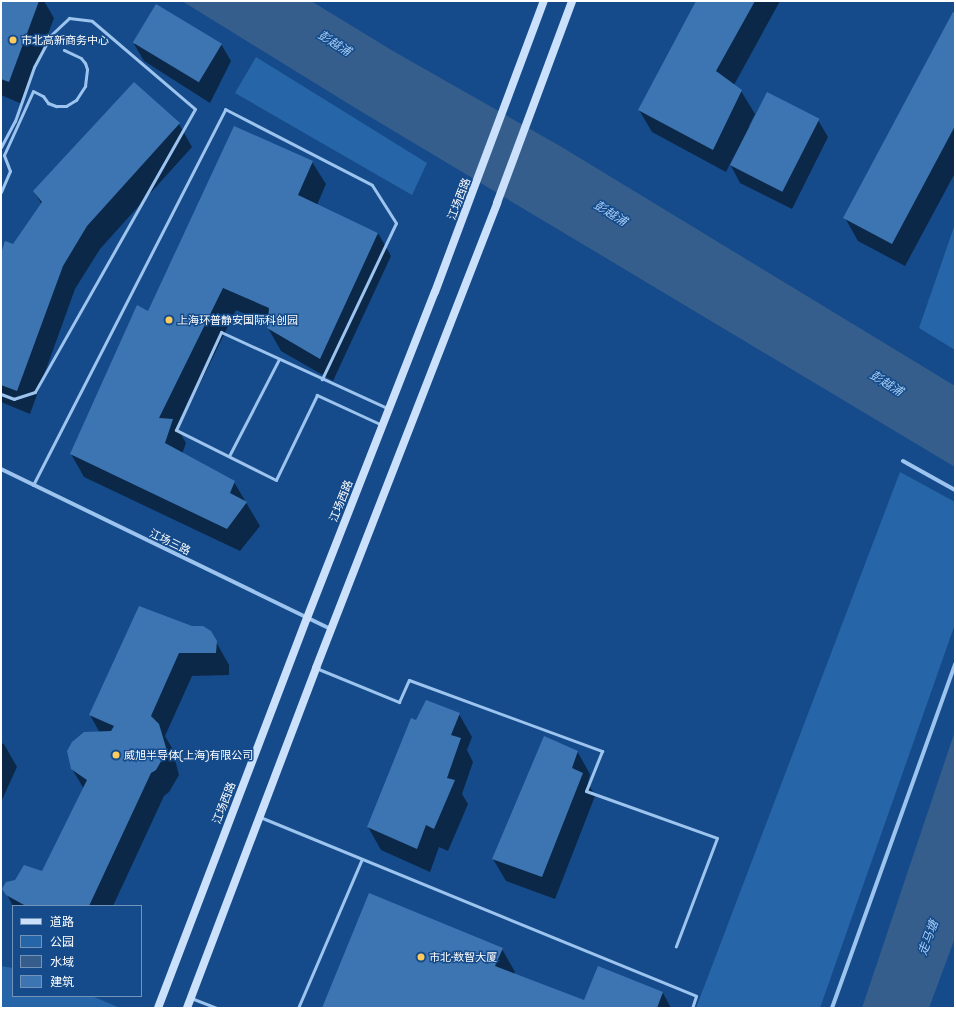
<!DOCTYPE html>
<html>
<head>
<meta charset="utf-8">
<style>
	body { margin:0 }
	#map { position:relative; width:956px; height:1009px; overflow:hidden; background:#154b8a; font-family:"Space Grotesk","Noto Sans SC",sans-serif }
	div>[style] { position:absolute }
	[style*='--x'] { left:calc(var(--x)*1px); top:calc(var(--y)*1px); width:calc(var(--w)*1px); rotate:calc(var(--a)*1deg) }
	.green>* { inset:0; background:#2765a9 }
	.water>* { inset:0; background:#355e8c }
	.shadow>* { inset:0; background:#0007 }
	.building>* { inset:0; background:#3d75b3; transform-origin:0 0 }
	.lane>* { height:3px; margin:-1.5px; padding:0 1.5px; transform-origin:1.5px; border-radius:1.5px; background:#9cc4ef }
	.street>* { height:4px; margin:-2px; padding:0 2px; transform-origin:2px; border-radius:2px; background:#9cc4ef }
	.secondary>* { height:8px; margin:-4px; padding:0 4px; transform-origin:4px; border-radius:4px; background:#cae0fb }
	.dots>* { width:11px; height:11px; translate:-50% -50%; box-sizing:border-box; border:2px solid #154b8a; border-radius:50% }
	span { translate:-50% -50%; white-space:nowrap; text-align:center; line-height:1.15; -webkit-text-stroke:3px #154b8a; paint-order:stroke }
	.poi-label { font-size:11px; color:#fff }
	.left { translate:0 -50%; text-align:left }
	.street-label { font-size:11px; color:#fff }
	.water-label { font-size:12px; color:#a8cef7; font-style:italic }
	.frame { position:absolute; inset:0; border:2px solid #fff; pointer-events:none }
	.legend { position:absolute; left:12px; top:905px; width:130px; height:92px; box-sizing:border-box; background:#154b8a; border:1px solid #7393b9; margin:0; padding:5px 7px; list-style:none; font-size:12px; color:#fff }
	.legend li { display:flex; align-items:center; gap:8px; height:20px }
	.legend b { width:20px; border:1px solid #7393b9 }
</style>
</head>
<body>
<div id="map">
	<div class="green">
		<div style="clip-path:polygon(256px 57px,427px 163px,412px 195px,235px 93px)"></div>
		<div style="clip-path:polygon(955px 224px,955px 350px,919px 328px)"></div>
		<div style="clip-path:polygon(900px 472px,955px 502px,955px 624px,820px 1008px,696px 1008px)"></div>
		<div style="clip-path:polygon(1px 966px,13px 968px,13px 996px,92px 996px,120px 1008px,1px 1008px)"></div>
	</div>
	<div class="water">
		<div style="clip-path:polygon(182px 1px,311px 1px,393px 51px,560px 146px,955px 386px,955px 467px,357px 109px)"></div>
		<div style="clip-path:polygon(955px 731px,955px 938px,929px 1008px,862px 1008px)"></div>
	</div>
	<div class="shadow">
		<div style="clip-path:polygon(1px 1px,44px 1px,54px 18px,22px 104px,1px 95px)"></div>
		<div style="clip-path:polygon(697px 1px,780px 1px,734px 85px,741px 91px,755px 114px,749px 126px,818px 120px,828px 137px,792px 209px,740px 183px,730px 164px,726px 172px,652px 132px,639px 110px)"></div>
		<div style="clip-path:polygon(955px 14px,955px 173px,905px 266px,858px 241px,845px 218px)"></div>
		<div style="clip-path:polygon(134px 44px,221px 44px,231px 61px,210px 103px,144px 61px)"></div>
		<div style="clip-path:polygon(179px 124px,192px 147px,100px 249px,75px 289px,30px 414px,1px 402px,1px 256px,14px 245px,42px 205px,34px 191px)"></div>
		<div style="clip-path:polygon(312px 162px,326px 184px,317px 205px,378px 233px,391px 256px,333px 381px,281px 351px,268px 328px,268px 324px,236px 310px,178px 429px,186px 443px,182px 454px,234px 482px,260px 526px,240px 551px,84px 477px,71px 454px,148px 313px)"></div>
		<div style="clip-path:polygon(192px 627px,210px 631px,229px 665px,229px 675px,192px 676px,165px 736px,172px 748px,179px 775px,169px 792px,164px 796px,113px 906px,13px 906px,4px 889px,42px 872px,84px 789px,72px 769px,100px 733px,90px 715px)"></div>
		<div style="clip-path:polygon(459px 714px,472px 737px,467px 750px,473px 762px,462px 794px,468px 804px,448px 851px,439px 847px,430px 872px,381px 850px,368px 827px,412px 719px,417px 721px)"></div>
		<div style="clip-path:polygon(1px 743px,4px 744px,17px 767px,1px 802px)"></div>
		<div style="clip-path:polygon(577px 751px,590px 774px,588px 783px,595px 796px,555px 899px,506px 881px,493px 859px)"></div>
		<div style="clip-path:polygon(502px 949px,515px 972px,514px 974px,584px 1002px,663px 993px,671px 1008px,323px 1008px)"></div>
	</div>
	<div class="building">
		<div style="clip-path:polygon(1px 1px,39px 1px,9px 82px,1px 79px)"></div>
		<div style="clip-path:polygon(696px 1px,755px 1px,716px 71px,742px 90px,713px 150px,638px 110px)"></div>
		<div style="left:156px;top:4px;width:77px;height:45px;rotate:31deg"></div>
		<div style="clip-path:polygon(953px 12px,955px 13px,955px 126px,892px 244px,843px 218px)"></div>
		<div style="clip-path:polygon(134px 82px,180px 123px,87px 226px,63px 266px,17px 391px,1px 385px,1px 253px,5px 241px,13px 244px,42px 202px,33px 191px)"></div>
		<div style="left:767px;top:92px;width:59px;height:82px;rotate:27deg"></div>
		<div style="clip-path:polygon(234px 126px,313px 161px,298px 195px,378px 233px,320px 359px,267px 328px,269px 308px,223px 288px,159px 418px,173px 419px,165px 443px,235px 481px,230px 493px,247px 502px,227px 529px,70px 454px,137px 305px,148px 311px)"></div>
		<div style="clip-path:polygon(139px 606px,192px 626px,203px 626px,211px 631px,217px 641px,216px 653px,179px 653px,151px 716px,159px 724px,167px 751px,156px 770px,151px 773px,89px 906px,26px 906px,6px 895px,2px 889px,6px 882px,15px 880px,24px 865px,42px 871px,87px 780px,71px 769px,67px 751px,72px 742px,84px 732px,111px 731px,114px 726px,89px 715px)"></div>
		<div style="clip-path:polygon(426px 700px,460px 713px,451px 735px,461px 738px,447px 778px,455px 780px,434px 829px,426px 825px,417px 849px,367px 827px,411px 718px,416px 720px)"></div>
		<div style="clip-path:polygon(544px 736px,578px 751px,572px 768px,583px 773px,542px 877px,492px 859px)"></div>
		<div style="clip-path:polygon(369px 893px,503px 948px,495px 966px,584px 1000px,598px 966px,663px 992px,657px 1008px,322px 1008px)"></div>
	</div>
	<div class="lane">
		<div style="--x:1;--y:147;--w:30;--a:-62"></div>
		<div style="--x:15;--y:121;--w:57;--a:-70.6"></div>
		<div style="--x:34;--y:67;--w:36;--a:-62"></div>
		<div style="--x:51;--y:35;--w:25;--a:-43"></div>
		<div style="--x:69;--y:18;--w:23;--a:7"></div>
		<div style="--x:92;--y:21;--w:135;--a:40.5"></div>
		<div style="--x:195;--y:109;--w:325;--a:119.5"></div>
		<div style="--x:35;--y:392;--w:22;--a:162"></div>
		<div style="--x:14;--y:399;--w:14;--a:-159"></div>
		<div style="--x:1;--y:192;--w:23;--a:-67"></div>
		<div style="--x:10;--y:171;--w:17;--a:-111"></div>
		<div style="--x:4;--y:155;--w:70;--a:-65.6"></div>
		<div style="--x:33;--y:91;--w:11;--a:27"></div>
		<div style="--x:43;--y:96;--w:9;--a:54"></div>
		<div style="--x:48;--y:103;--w:9;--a:21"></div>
		<div style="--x:56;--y:106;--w:10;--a:0"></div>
		<div style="--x:66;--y:106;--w:12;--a:-31"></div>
		<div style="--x:76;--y:100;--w:17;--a:-57"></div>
		<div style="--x:85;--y:86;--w:17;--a:-83"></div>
		<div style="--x:87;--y:69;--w:6;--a:-108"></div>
		<div style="--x:85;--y:63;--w:6;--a:-129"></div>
		<div style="--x:81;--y:58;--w:19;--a:-155"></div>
		<div style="--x:382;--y:425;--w:72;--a:-155.2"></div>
		<div style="--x:317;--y:395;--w:94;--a:115.8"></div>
		<div style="--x:276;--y:480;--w:112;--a:-153.4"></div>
		<div style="--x:176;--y:430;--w:108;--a:-65.3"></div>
		<div style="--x:221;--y:332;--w:183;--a:24.6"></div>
		<div style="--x:229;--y:456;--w:109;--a:-62.7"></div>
		<div style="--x:33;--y:485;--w:422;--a:-62.9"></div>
		<div style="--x:225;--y:109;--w:165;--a:27.3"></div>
		<div style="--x:372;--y:185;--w:45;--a:57.7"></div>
		<div style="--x:396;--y:223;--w:173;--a:115.4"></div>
		<div style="--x:316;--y:668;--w:90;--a:22.3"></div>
		<div style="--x:399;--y:702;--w:24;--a:-66"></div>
		<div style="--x:409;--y:680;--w:206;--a:20.2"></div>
		<div style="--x:602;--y:751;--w:43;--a:111.8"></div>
		<div style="--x:586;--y:791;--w:139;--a:19.7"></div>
		<div style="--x:717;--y:838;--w:116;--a:110.8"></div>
		<div style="--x:260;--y:817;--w:471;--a:22.3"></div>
		<div style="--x:696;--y:996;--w:13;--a:108"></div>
		<div style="--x:191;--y:998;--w:28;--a:21"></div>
		<div style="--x:298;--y:1008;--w:162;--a:-66.8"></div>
	</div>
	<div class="street">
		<div style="--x:903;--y:461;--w:60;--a:29.1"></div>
		<div style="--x:1;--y:469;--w:367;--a:25.9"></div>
		<div style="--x:832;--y:1008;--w:365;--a:-70.3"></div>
	</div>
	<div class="secondary">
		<div style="--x:158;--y:1008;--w:417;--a:-69.1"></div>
		<div style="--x:307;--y:618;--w:350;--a:-68.6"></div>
		<div style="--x:435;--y:292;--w:311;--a:-69.5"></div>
		<div style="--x:187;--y:1008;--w:364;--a:-69.2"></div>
		<div style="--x:316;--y:668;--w:499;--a:-68.7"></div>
		<div style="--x:497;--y:203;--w:215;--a:-69.6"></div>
	</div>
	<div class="dots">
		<div style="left:13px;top:40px;background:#ffcb5b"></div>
		<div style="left:169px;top:320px;background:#ffcb5b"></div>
		<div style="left:116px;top:755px;background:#ffcb5b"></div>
		<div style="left:421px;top:957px;background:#ffcb5b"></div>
	</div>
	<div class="poi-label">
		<span class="left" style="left:21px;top:40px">市北高新商务中心</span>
		<span class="left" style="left:177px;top:320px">上海环普静安国际科创园</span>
		<span class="left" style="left:124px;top:755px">威旭半导体(上海)有限公司</span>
		<span class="left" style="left:429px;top:957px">市北·数智大厦</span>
	</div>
	<div class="street-label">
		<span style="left:459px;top:199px;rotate:-69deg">江场西路</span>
		<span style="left:341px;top:501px;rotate:-68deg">江场西路</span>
		<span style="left:170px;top:542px;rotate:26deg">江场三路</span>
		<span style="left:224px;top:803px;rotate:-69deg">江场西路</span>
	</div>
	<div class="water-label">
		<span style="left:334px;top:44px;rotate:32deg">彭越浦</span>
		<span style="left:610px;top:214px;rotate:32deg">彭越浦</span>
		<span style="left:886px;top:384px;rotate:32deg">彭越浦</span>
		<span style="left:929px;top:938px;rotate:-70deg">走马塘</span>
	</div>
	<div class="frame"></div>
	<ul class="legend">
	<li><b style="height:5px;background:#cae0fb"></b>道路</li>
	<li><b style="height:11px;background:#2765a9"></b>公园</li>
	<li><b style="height:11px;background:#355e8c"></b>水域</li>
	<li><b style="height:11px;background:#3d75b3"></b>建筑</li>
	</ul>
</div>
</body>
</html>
